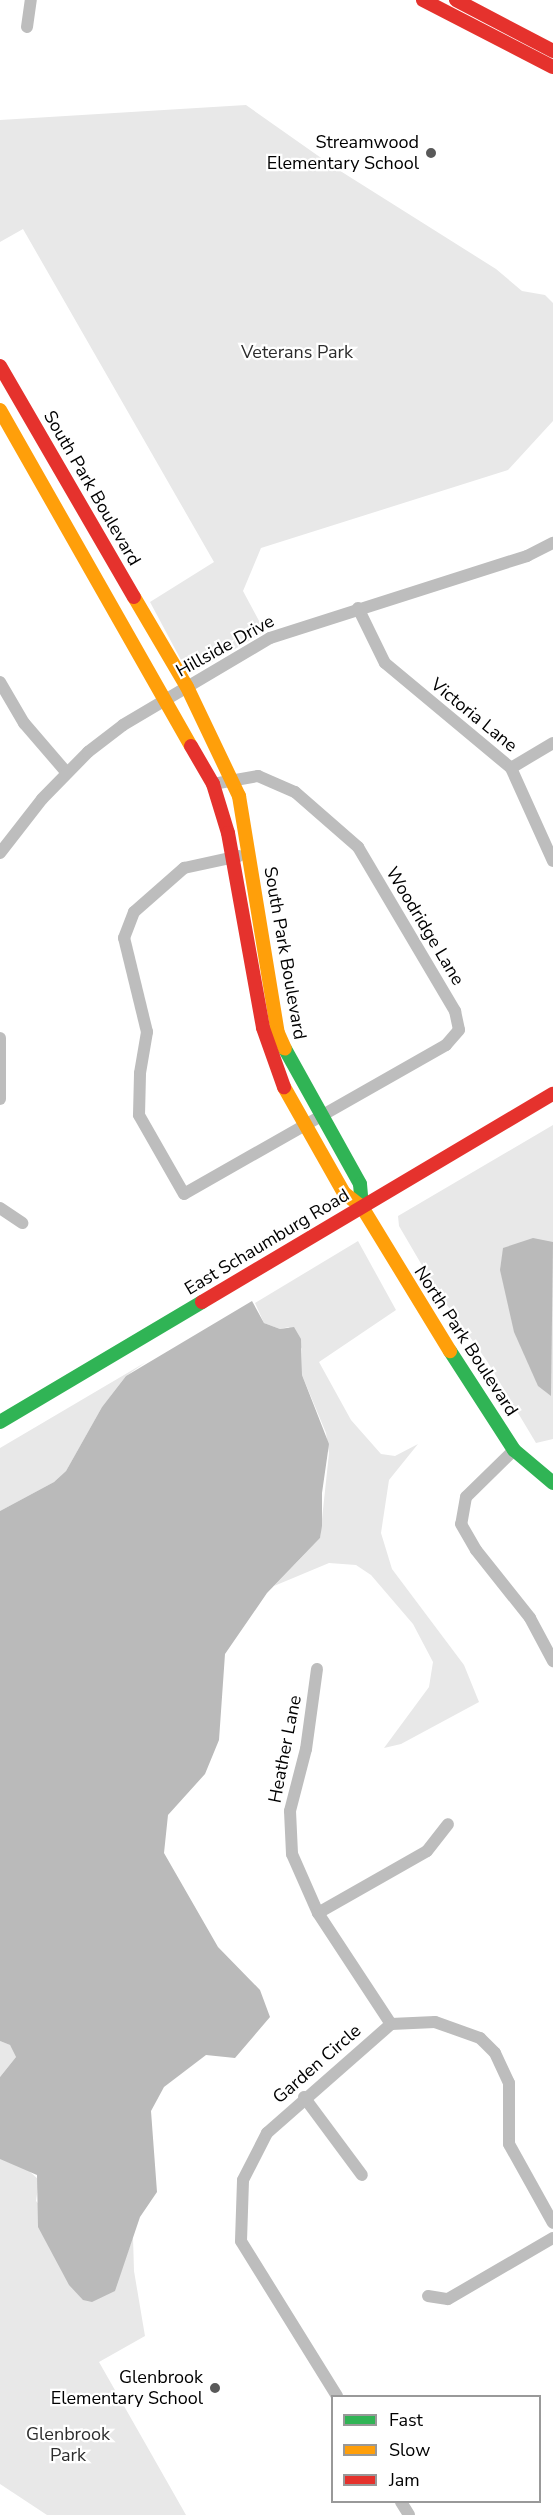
<!DOCTYPE html>
<html>
<head>
<meta charset="utf-8">
<style>
	body { margin:0 }
	#map { position:relative; width:553px; height:2515px; overflow:hidden; background:#fff; font-family:"Nunito Sans",sans-serif }
	div>[style] { position:absolute }
	[style*='--x'] { left:calc(var(--x)*1px); top:calc(var(--y)*1px); width:calc(var(--w)*1px); rotate:calc(var(--a)*1deg) }
	.green>* { inset:0; background:#e8e8e8 }
	.water>* { inset:0; background:#bababa }
	.street>* { height:12px; margin:-6px; padding:0 6px; transform-origin:6px; border-radius:6px; background:#bdbdbd }
	.fast>* { height:14px; margin:-7px; padding:0 7px; transform-origin:7px; border-radius:7px; background:#30b455 }
	.slow>* { height:14px; margin:-7px; padding:0 7px; transform-origin:7px; border-radius:7px; background:#ff9f0a }
	.jam>* { height:14px; margin:-7px; padding:0 7px; transform-origin:7px; border-radius:7px; background:#e5322d }
	.dots>* { width:16px; height:16px; translate:-50% -50%; box-sizing:border-box; border:3px solid #fff; border-radius:50% }
	span { translate:-50% -50%; white-space:nowrap; text-align:center; line-height:1.15; -webkit-text-stroke:4.5px #fff; paint-order:stroke }
	.poi-label { font-size:18px; color:#000 }
	.right { translate:-100% -50%; text-align:right }
	.park-label { font-size:18px; color:#2c2c2c }
	.street-label { font-size:18px; color:#000 }
	.legend { position:absolute; left:331px; top:2395px; width:210px; height:108px; box-sizing:border-box; background:#fff; border:2px solid #999; margin:0; padding:8px 10px; list-style:none; font-size:18px; color:#000 }
	.legend li { display:flex; align-items:center; gap:12px; height:30px }
	.legend b { width:30px; border:2px solid #999 }
</style>
</head>
<body>
<div id="map">
	<div class="green">
		<div style="clip-path:polygon(246px 105px,334px 167px,496px 269px,522px 291px,545px 295px,553px 303px,553px 421px,508px 470px,261px 548px,243px 591px,265px 632px,189px 675px,150px 602px,214px 562px,23px 229px,0 242px,0 120px)"></div>
		<div style="clip-path:polygon(553px 1125px,553px 1439px,536px 1443px,487px 1361px,437px 1291px,399px 1226px,398px 1216px)"></div>
		<div style="clip-path:polygon(358px 1241px,396px 1310px,319px 1362px,351px 1420px,381px 1454px,395px 1456px,418px 1444px,389px 1480px,381px 1533px,392px 1569px,464px 1665px,479px 1702px,401px 1744px,384px 1748px,429px 1687px,433px 1662px,413px 1624px,371px 1575px,356px 1565px,329px 1563px,274px 1586px,320px 1538px,329px 1453px,326px 1433px,302px 1375px,302px 1349px,289px 1327px,280px 1329px,264px 1323px,255px 1303px)"></div>
		<div style="clip-path:polygon(146px 1362px,126px 1376px,102px 1407px,66px 1471px,54px 1482px,0 1511px,0 1448px)"></div>
		<div style="clip-path:polygon(0 2041px,10px 2045px,16px 2057px,0 2077px)"></div>
		<div style="clip-path:polygon(0 2158px,28px 2170px,39px 2180px,36px 2201px,114px 2291px,133px 2237px,134px 2271px,145px 2336px,99px 2362px,186px 2515px,47px 2515px,0 2484px)"></div>
	</div>
	<div class="water">
		<div style="clip-path:polygon(533px 1238px,553px 1242px,551px 1396px,538px 1386px,514px 1332px,500px 1270px,503px 1248px)"></div>
		<div style="clip-path:polygon(252px 1301px,264px 1323px,280px 1329px,294px 1327px,301px 1339px,302px 1375px,329px 1444px,322px 1493px,322px 1526px,320px 1538px,267px 1593px,225px 1654px,219px 1740px,205px 1774px,168px 1815px,164px 1853px,218px 1947px,260px 1990px,270px 2017px,235px 2058px,206px 2055px,164px 2087px,151px 2111px,157px 2192px,140px 2217px,115px 2291px,92px 2302px,83px 2300px,69px 2285px,38px 2227px,37px 2175px,0 2159px,0 2077px,16px 2057px,10px 2045px,0 2041px,0 1511px,54px 1482px,66px 1471px,102px 1407px,126px 1376px)"></div>
	</div>
	<div class="street">
		<div style="--x:27;--y:27;--w:27;--a:-82"></div>
		<div style="--x:358;--y:608;--w:61;--a:63.9"></div>
		<div style="--x:385;--y:663;--w:164;--a:39.8"></div>
		<div style="--x:511;--y:768;--w:102;--a:65.7"></div>
		<div style="--x:0;--y:682;--w:48;--a:59.7"></div>
		<div style="--x:24;--y:723;--w:66;--a:49.3"></div>
		<div style="--x:511;--y:768;--w:49;--a:-30.8"></div>
		<div style="--x:213;--y:784;--w:46;--a:-10.1"></div>
		<div style="--x:258;--y:776;--w:40;--a:23.4"></div>
		<div style="--x:295;--y:792;--w:84;--a:41.1"></div>
		<div style="--x:358;--y:847;--w:191;--a:59.4"></div>
		<div style="--x:455;--y:1011;--w:19;--a:78"></div>
		<div style="--x:459;--y:1030;--w:20;--a:131"></div>
		<div style="--x:446;--y:1045;--w:301;--a:150.4"></div>
		<div style="--x:184;--y:1194;--w:91;--a:-119.7"></div>
		<div style="--x:139;--y:1115;--w:42;--a:-88.6"></div>
		<div style="--x:140;--y:1073;--w:42;--a:-80.3"></div>
		<div style="--x:147;--y:1032;--w:97;--a:-103.7"></div>
		<div style="--x:124;--y:938;--w:28;--a:-69"></div>
		<div style="--x:134;--y:912;--w:67;--a:-41.3"></div>
		<div style="--x:184;--y:868;--w:56;--a:-12.3"></div>
		<div style="--x:0;--y:853;--w:68;--a:-52.1"></div>
		<div style="--x:42;--y:799;--w:66;--a:-45.6"></div>
		<div style="--x:88;--y:752;--w:44;--a:-37.6"></div>
		<div style="--x:123;--y:725;--w:171;--a:-30.6"></div>
		<div style="--x:270;--y:638;--w:270;--a:-17.7"></div>
		<div style="--x:527;--y:556;--w:29;--a:-27"></div>
		<div style="--x:0;--y:1038;--w:61;--a:90"></div>
		<div style="--x:0;--y:1208;--w:27;--a:34"></div>
		<div style="--x:514;--y:1450;--w:67;--a:135.6"></div>
		<div style="--x:466;--y:1497;--w:27;--a:100"></div>
		<div style="--x:461;--y:1524;--w:30;--a:60"></div>
		<div style="--x:476;--y:1550;--w:87;--a:51.5"></div>
		<div style="--x:530;--y:1618;--w:49;--a:61.9"></div>
		<div style="--x:317;--y:1669;--w:81;--a:97.8"></div>
		<div style="--x:306;--y:1749;--w:64;--a:104.5"></div>
		<div style="--x:290;--y:1811;--w:43;--a:87.3"></div>
		<div style="--x:292;--y:1854;--w:64;--a:66.2"></div>
		<div style="--x:318;--y:1913;--w:133;--a:56.7"></div>
		<div style="--x:318;--y:1913;--w:125;--a:-29.6"></div>
		<div style="--x:427;--y:1851;--w:34;--a:-52"></div>
		<div style="--x:304;--y:2097;--w:97;--a:53.4"></div>
		<div style="--x:428;--y:2296;--w:20;--a:9"></div>
		<div style="--x:448;--y:2299;--w:121;--a:-30.2"></div>
		<div style="--x:337;--y:2396;--w:182;--a:-121.8"></div>
		<div style="--x:241;--y:2241;--w:61;--a:-88.1"></div>
		<div style="--x:243;--y:2180;--w:53;--a:-62.9"></div>
		<div style="--x:267;--y:2133;--w:165;--a:-41.3"></div>
		<div style="--x:391;--y:2024;--w:44;--a:-2.6"></div>
		<div style="--x:435;--y:2022;--w:48;--a:19.6"></div>
		<div style="--x:480;--y:2038;--w:21;--a:45"></div>
		<div style="--x:495;--y:2053;--w:33;--a:65"></div>
		<div style="--x:509;--y:2083;--w:61;--a:90"></div>
		<div style="--x:509;--y:2144;--w:90;--a:60.9"></div>
		<div style="--x:401;--y:2502;--w:15;--a:58"></div>
	</div>
	<div class="fast">
		<div style="--x:285;--y:1049;--w:154;--a:60.9"></div>
		<div style="--x:360;--y:1184;--w:23;--a:85"></div>
		<div style="--x:450;--y:1351;--w:118;--a:57.1"></div>
		<div style="--x:514;--y:1450;--w:51;--a:40.2"></div>
		<div style="--x:0;--y:1422;--w:235;--a:-30.7"></div>
	</div>
	<div class="slow">
		<div style="--x:0;--y:410;--w:386;--a:60.4"></div>
		<div style="--x:134;--y:597;--w:104;--a:59.5"></div>
		<div style="--x:187;--y:687;--w:121;--a:64.5"></div>
		<div style="--x:239;--y:796;--w:240;--a:80.7"></div>
		<div style="--x:278;--y:1033;--w:17;--a:66"></div>
		<div style="--x:284;--y:1087;--w:122;--a:60.5"></div>
		<div style="--x:344;--y:1193;--w:23;--a:38"></div>
		<div style="--x:362;--y:1207;--w:169;--a:58.6"></div>
	</div>
	<div class="jam">
		<div style="--x:423;--y:0;--w:146;--a:27.3"></div>
		<div style="--x:456;--y:0;--w:110;--a:27.7"></div>
		<div style="--x:0;--y:366;--w:267;--a:59.9"></div>
		<div style="--x:191;--y:746;--w:44;--a:59.9"></div>
		<div style="--x:213;--y:784;--w:51;--a:73"></div>
		<div style="--x:228;--y:833;--w:198;--a:79.8"></div>
		<div style="--x:263;--y:1028;--w:63;--a:70.4"></div>
		<div style="--x:202;--y:1302;--w:408;--a:-30.7"></div>
	</div>
	<div class="dots">
		<div style="left:431px;top:153px;background:#595959"></div>
		<div style="left:215px;top:2388px;background:#595959"></div>
	</div>
	<div class="poi-label">
		<span class="right" style="left:419px;top:153px">Streamwood<br>Elementary School</span>
		<span class="right" style="left:203px;top:2388px">Glenbrook<br>Elementary School</span>
	</div>
	<div class="park-label">
		<span style="left:297px;top:352px">Veterans Park</span>
		<span style="left:68px;top:2445px">Glenbrook<br>Park</span>
	</div>
	<div class="street-label">
		<span style="left:92px;top:488px;rotate:60deg">South Park Boulevard</span>
		<span style="left:225px;top:646px;rotate:-29deg">Hillside Drive</span>
		<span style="left:474px;top:715px;rotate:39deg">Victoria Lane</span>
		<span style="left:425px;top:926px;rotate:59deg">Woodridge Lane</span>
		<span style="left:285px;top:953px;rotate:80deg">South Park Boulevard</span>
		<span style="left:267px;top:1242px;rotate:-31deg">East Schaumburg Road</span>
		<span style="left:466px;top:1341px;rotate:57deg">North Park Boulevard</span>
		<span style="left:285px;top:1749px;rotate:-79deg">Heather Lane</span>
		<span style="left:317px;top:2064px;rotate:-41deg">Garden Circle</span>
	</div>
	<ul class="legend">
	<li><b style="height:8px;background:#30b455"></b>Fast</li>
	<li><b style="height:8px;background:#ff9f0a"></b>Slow</li>
	<li><b style="height:8px;background:#e5322d"></b>Jam</li>
	</ul>
</div>
</body>
</html>
